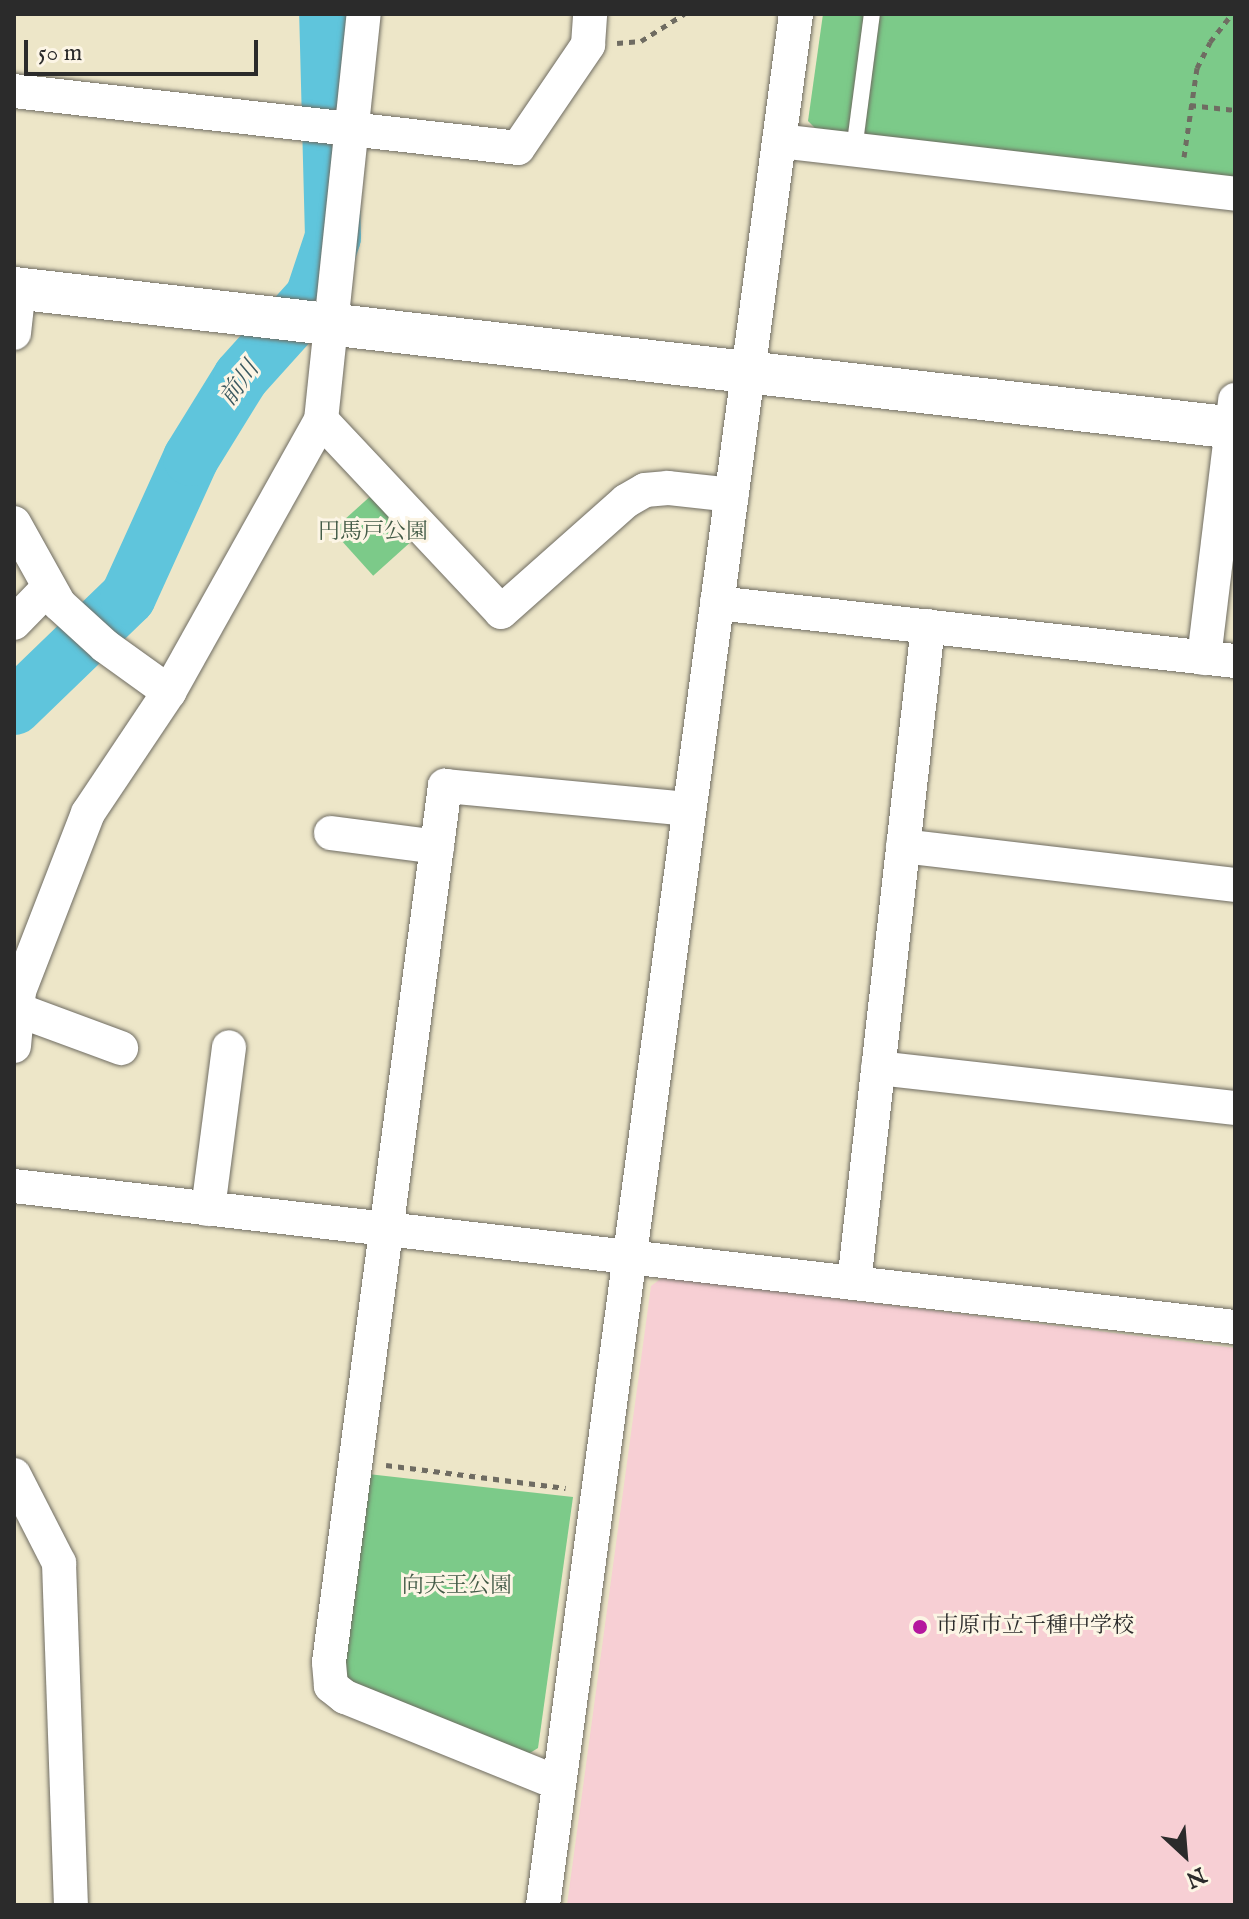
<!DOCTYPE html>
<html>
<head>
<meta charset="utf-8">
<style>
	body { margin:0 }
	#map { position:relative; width:1249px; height:1919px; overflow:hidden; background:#ede6c8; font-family:"IM FELL English","Noto Serif JP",serif }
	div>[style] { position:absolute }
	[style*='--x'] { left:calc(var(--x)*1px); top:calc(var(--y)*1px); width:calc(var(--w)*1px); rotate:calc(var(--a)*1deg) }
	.built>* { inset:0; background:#f7cfd4 }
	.green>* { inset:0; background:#7cca89; transform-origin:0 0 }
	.river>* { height:56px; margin:-28px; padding:0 28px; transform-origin:28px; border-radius:28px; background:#5fc5dc }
	.path>* { height:5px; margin-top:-2.5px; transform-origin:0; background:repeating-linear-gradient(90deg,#6f6c62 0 6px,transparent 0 12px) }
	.roads { filter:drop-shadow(0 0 2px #6f6c62) drop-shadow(0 0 2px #6f6c62) }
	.service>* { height:16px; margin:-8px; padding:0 8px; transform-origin:8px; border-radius:8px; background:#fff }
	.minor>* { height:34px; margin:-17px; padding:0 17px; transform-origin:17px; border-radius:17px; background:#fff }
	.tertiary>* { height:42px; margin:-21px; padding:0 21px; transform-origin:21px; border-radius:21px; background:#fff }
	.dots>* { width:22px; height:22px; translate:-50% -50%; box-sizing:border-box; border:4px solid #fcf5e5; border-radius:50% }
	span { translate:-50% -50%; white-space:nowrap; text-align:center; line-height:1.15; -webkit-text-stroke:6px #fcf5e5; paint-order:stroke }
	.park-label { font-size:22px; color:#435b47 }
	.poi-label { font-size:22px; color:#2b2b2b }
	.left { translate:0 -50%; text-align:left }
	.water-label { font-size:24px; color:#3b5960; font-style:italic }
	.frame { position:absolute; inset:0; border:16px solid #2b2b2b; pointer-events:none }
	.north { position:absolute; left:1145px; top:1815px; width:80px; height:80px; -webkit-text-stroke:6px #fcf5e5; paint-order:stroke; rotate:154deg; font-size:22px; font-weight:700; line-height:32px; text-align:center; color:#2b2b2b }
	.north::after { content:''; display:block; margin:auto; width:28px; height:36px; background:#2b2b2b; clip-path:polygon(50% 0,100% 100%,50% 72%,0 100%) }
	.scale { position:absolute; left:24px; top:40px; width:234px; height:36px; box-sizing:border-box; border:4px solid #2b2b2b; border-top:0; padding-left:10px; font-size:24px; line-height:28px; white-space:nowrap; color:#2b2b2b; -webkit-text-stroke:6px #fcf5e5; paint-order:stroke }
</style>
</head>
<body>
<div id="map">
	<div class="built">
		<div style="clip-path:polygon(663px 1277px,1235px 1348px,1235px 1905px,567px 1905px,651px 1286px)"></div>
	</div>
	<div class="green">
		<div style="clip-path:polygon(823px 14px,1235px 14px,1235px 178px,818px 131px,808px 121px)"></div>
		<div style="left:374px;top:493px;width:61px;height:56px;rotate:48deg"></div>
		<div style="clip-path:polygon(368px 1474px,573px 1497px,538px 1748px,525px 1756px,350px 1682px,344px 1670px)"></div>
	</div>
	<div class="river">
		<div style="--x:14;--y:707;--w:158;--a:-44"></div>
		<div style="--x:128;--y:597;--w:153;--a:-65.6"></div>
		<div style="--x:191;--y:458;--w:95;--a:-58.3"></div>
		<div style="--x:241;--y:377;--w:108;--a:-48"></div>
		<div style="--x:313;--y:297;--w:63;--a:-71.6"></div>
		<div style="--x:333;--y:237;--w:223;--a:-91.5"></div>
	</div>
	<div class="path">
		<div style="--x:617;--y:43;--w:24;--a:-5"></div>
		<div style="--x:641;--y:41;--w:51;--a:-32.1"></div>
		<div style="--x:1190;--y:105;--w:45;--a:6.3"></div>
		<div style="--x:1184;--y:157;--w:90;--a:-81.7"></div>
		<div style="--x:1197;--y:68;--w:29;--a:-63"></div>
		<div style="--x:1210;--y:42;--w:36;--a:-52"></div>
		<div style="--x:386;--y:1465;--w:181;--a:7.3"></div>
	</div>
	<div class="roads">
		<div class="service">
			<div style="--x:854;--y:150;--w:137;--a:-82.5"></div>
		</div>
		<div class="minor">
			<div style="--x:14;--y:91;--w:507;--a:6.45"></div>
			<div style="--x:518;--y:148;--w:125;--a:-55.8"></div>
			<div style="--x:588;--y:45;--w:31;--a:-86"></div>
			<div style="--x:780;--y:141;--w:458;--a:6.6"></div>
			<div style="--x:14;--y:333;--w:45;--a:-83.7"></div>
			<div style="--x:321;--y:420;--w:263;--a:46.8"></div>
			<div style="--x:501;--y:612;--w:167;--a:-41.6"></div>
			<div style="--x:626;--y:501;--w:22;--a:-30"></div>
			<div style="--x:645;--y:490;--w:23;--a:-5"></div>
			<div style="--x:668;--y:488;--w:64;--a:6.2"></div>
			<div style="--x:14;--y:523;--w:93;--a:60.9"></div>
			<div style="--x:59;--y:604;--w:62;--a:42.4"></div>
			<div style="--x:105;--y:646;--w:79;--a:35.7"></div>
			<div style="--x:717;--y:603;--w:521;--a:6.39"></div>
			<div style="--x:14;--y:623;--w:50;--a:-45.8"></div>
			<div style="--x:1204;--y:658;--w:260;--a:-83.1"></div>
			<div style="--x:331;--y:833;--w:107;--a:7.5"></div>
			<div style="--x:903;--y:846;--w:334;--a:6.7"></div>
			<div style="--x:18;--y:1010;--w:110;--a:20.3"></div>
			<div style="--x:14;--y:1046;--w:55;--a:-84.8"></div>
			<div style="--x:19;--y:991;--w:191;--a:-68.8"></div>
			<div style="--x:88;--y:813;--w:146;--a:-56.2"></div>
			<div style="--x:169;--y:692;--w:312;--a:-60.8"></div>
			<div style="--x:321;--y:420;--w:408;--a:-84"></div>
			<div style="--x:878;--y:1068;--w:359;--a:6.4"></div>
			<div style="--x:14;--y:1186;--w:1229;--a:6.59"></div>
			<div style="--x:208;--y:1209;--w:163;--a:-82.6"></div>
			<div style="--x:854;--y:1283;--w:661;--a:-83.57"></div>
			<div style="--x:14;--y:1475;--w:99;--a:62.9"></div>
			<div style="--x:59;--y:1563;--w:342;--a:88"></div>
			<div style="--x:558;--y:1783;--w:230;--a:-158"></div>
			<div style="--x:345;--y:1697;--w:18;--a:-142"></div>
			<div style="--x:331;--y:1686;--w:24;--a:-95"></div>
			<div style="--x:329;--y:1662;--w:884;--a:-82.46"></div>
			<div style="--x:445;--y:786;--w:245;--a:5.4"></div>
			<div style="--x:543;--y:1905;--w:1908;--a:-82.38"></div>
		</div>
		<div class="tertiary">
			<div style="--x:14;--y:288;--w:1229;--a:6.54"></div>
		</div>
	</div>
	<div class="dots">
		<div style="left:920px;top:1627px;background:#b5179e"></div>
	</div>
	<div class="park-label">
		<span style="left:373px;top:533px">円馬戸公園</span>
		<span style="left:457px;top:1587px">向天王公園</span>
	</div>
	<div class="poi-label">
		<span class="left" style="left:936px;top:1627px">市原市立千種中学校</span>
	</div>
	<div class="water-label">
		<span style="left:240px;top:384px;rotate:-54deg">前川</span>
	</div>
	<div class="frame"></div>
	<div class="north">N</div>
	<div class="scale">50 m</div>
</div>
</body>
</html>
